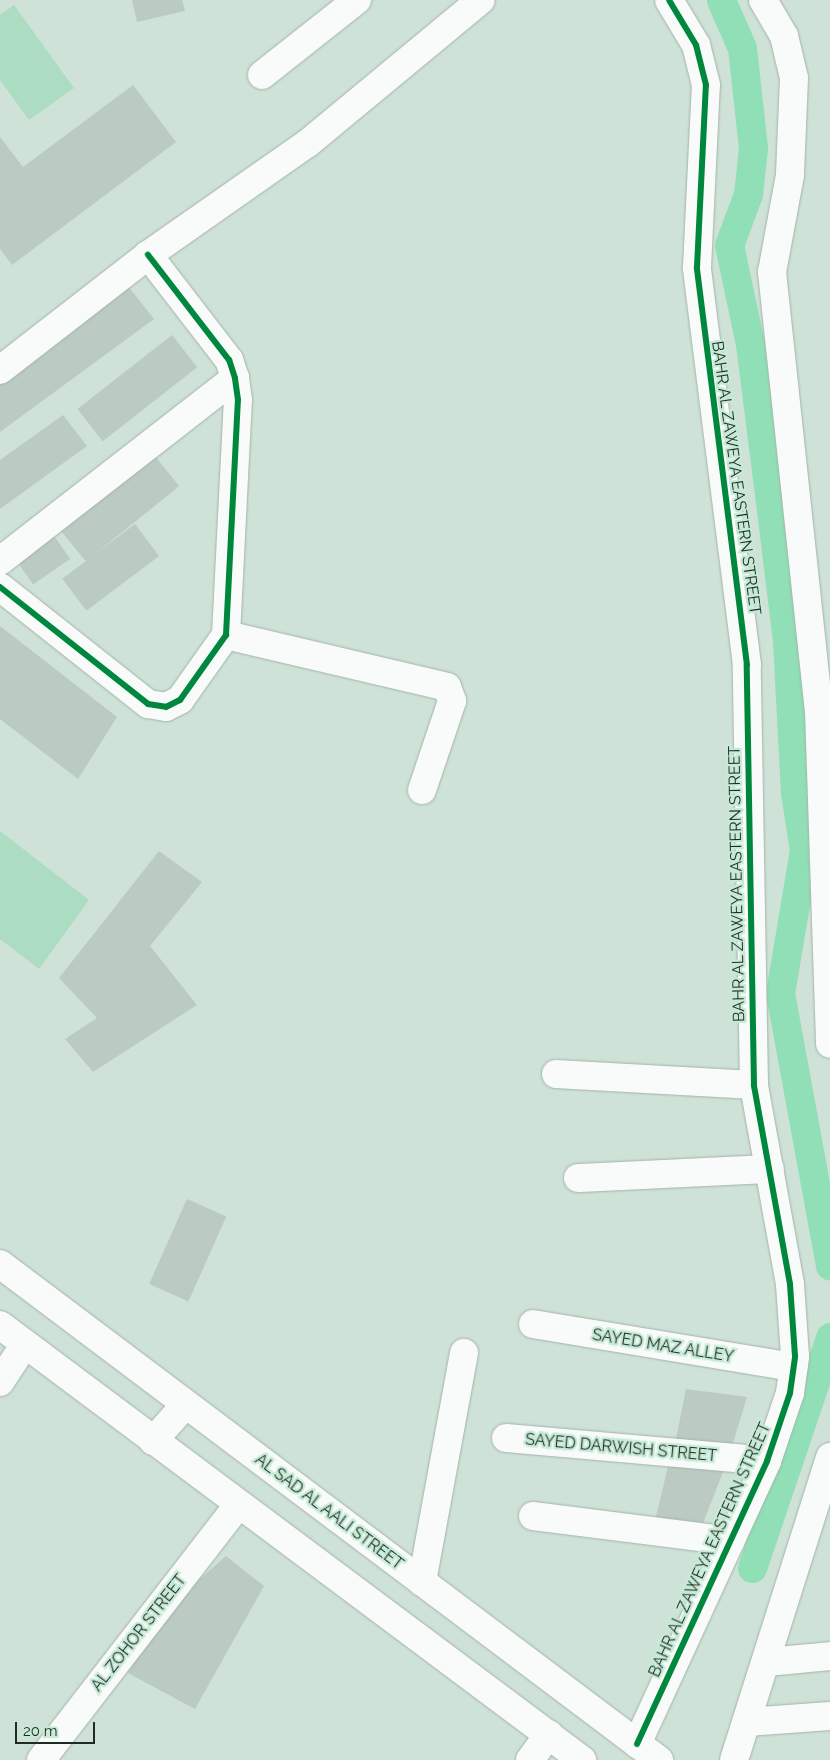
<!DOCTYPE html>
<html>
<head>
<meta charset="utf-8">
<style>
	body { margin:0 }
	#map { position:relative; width:830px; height:1760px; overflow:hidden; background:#cfe2d7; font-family:Raleway,sans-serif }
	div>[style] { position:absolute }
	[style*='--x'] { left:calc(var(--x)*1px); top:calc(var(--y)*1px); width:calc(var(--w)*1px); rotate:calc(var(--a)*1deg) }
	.green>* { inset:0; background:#acdcc2 }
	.canal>* { height:29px; margin:-14.5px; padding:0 14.5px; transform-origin:14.5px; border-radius:14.5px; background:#90dfb6 }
	.building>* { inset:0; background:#bbcbc2; transform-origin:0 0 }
	.roads { filter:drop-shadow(0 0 1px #a4b3aa) drop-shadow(0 0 1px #a4b3aa) }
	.minor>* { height:28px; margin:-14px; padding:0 14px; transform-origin:14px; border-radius:14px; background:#f8fbf9 }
	.major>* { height:28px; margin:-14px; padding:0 14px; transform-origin:14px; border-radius:14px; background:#f8fbf9 }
	.cycleway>* { height:6px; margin:-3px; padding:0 3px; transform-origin:3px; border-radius:3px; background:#00873e }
	span { translate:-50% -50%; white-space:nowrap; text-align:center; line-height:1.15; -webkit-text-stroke:4.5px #c7ead6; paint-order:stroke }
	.street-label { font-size:16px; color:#1f2c25 }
	.scale { position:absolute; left:15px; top:1722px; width:80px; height:22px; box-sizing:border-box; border:2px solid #1f2c25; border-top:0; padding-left:6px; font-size:15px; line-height:18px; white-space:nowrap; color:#1f2c25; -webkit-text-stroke:4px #c7ead6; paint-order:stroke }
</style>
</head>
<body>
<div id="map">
	<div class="green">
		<div style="clip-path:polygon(14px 5px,74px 88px,29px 120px,0 80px,0 15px)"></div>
		<div style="clip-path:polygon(0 831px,89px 900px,39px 969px,0 939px)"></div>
	</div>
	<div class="canal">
		<div style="--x:721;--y:0;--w:52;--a:66.4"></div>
		<div style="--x:742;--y:48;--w:101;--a:83.7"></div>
		<div style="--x:753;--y:148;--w:46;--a:96.2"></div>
		<div style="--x:748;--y:194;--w:54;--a:110.4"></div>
		<div style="--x:729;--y:245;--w:101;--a:78"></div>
		<div style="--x:750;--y:344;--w:209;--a:82.8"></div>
		<div style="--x:776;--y:551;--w:91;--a:83"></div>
		<div style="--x:787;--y:641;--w:152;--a:87"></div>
		<div style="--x:795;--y:793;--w:58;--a:81"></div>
		<div style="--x:804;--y:850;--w:145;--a:99.5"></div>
		<div style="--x:780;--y:993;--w:277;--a:79.6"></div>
		<div style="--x:752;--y:1568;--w:244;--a:-71.3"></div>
	</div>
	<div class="building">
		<div style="clip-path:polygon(132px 0,182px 0,185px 11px,137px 22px)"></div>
		<div style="clip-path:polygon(133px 85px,176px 142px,12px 265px,0 249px,0 137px,23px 167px)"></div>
		<div style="clip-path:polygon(128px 286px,154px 319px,0 432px,0 383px)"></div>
		<div style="left:172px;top:335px;width:41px;height:120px;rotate:52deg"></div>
		<div style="clip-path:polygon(63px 415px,87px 446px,0 509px,0 460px)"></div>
		<div style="left:154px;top:455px;width:40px;height:120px;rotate:51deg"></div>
		<div style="left:135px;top:524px;width:40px;height:91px;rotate:53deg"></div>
		<div style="left:50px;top:530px;width:35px;height:45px;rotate:55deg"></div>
		<div style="clip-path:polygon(0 626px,117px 717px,78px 779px,0 719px)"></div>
		<div style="clip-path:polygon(159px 851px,202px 882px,150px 946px,197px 1005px,93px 1072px,65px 1039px,97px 1018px,59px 978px)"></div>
		<div style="left:187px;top:1199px;width:43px;height:93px;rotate:24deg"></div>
		<div style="clip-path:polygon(686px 1389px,747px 1397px,732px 1446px,675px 1444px)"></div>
		<div style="clip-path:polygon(669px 1462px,725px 1467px,703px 1523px,656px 1517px)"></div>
		<div style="clip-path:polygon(226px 1556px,264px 1586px,195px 1709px,128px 1673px,160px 1614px)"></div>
	</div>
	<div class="roads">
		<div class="minor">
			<div style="--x:763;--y:0;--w:42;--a:59.7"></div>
			<div style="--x:784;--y:36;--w:43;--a:76.6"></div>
			<div style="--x:794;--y:78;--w:97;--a:92.4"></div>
			<div style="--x:790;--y:175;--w:99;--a:100.5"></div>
			<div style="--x:772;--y:272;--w:441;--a:83.9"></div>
			<div style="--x:819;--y:710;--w:334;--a:88.1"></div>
			<div style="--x:262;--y:75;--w:121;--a:-38.3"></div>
			<div style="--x:0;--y:370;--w:187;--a:-37.8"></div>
			<div style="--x:148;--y:255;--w:195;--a:-35"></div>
			<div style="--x:308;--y:143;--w:224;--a:-39.6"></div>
			<div style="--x:0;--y:561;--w:298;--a:-37.9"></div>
			<div style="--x:0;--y:587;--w:189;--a:38.3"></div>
			<div style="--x:148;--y:704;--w:18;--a:9"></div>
			<div style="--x:166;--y:707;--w:16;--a:-27"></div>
			<div style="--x:180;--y:700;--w:80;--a:-54.7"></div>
			<div style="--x:226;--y:635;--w:235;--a:-87.1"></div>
			<div style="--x:238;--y:400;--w:22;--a:-98"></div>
			<div style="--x:235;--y:378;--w:19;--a:-108"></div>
			<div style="--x:229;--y:360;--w:133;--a:-127.6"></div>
			<div style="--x:226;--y:635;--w:227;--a:13.2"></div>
			<div style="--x:447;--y:687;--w:15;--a:70"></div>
			<div style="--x:452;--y:701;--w:94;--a:108.6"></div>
			<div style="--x:556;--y:1074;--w:198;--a:3.2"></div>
			<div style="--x:578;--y:1178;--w:192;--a:-2.7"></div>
			<div style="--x:533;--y:1324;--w:264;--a:9.4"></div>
			<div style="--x:0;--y:1382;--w:45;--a:-56.7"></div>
			<div style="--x:506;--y:1438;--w:262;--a:5"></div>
			<div style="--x:533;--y:1516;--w:199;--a:7.2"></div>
			<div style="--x:422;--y:1582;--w:233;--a:-79.6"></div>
			<div style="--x:767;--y:1662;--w:63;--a:-5.4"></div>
			<div style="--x:747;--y:1722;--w:83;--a:-4.1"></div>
			<div style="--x:637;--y:1744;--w:311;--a:-65.3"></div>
			<div style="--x:767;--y:1461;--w:72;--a:-71.3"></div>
			<div style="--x:790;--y:1393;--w:37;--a:-82"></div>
			<div style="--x:795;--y:1356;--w:72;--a:-94"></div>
			<div style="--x:790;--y:1284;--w:202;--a:-100.3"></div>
			<div style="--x:754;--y:1085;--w:420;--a:-91"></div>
			<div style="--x:747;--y:665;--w:401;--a:-97.2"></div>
			<div style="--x:697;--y:267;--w:182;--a:-87.2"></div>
			<div style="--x:706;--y:85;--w:41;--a:-104"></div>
			<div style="--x:696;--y:45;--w:52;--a:-121"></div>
			<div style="--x:41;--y:1760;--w:321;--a:-52.3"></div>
			<div style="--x:530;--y:1760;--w:32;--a:-54"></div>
			<div style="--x:734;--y:1760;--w:318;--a:-72.4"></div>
		</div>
		<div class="major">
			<div style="--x:0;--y:1264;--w:825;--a:36.97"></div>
			<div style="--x:0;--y:1325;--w:727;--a:36.78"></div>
			<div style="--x:153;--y:1441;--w:48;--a:-48.4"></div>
		</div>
	</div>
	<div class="cycleway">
		<div style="--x:0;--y:587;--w:189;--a:38.3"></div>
		<div style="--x:148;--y:704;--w:18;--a:9"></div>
		<div style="--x:166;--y:707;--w:16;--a:-27"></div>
		<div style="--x:180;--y:700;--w:80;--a:-54.7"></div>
		<div style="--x:226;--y:635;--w:235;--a:-87.1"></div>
		<div style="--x:238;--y:400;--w:22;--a:-98"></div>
		<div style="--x:235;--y:378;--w:19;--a:-108"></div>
		<div style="--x:229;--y:360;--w:133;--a:-127.6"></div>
		<div style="--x:637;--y:1744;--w:311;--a:-65.3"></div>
		<div style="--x:767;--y:1461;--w:72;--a:-71.3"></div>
		<div style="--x:790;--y:1393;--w:37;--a:-82"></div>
		<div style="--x:795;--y:1356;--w:72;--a:-94"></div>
		<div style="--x:790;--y:1284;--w:202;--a:-100.3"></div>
		<div style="--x:754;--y:1085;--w:420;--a:-91"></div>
		<div style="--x:747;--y:665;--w:401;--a:-97.2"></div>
		<div style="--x:697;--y:267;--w:182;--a:-87.2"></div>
		<div style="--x:706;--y:85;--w:41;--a:-104"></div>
		<div style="--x:696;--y:45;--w:52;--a:-121"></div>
	</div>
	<div class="street-label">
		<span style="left:736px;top:478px;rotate:82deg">BAHR AL ZAWEYA EASTERN STREET</span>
		<span style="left:737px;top:884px;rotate:-91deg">BAHR AL ZAWEYA EASTERN STREET</span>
		<span style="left:663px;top:1346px;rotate:9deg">SAYED MAZ ALLEY</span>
		<span style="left:621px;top:1448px;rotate:5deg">SAYED DARWISH STREET</span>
		<span style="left:329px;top:1512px;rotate:37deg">AL SAD AL AALI STREET</span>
		<span style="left:710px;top:1550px;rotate:-66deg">BAHR AL ZAWEYA EASTERN STREET</span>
		<span style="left:139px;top:1633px;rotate:-52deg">AL ZOHOR STREET</span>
	</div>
	<div class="scale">20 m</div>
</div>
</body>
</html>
